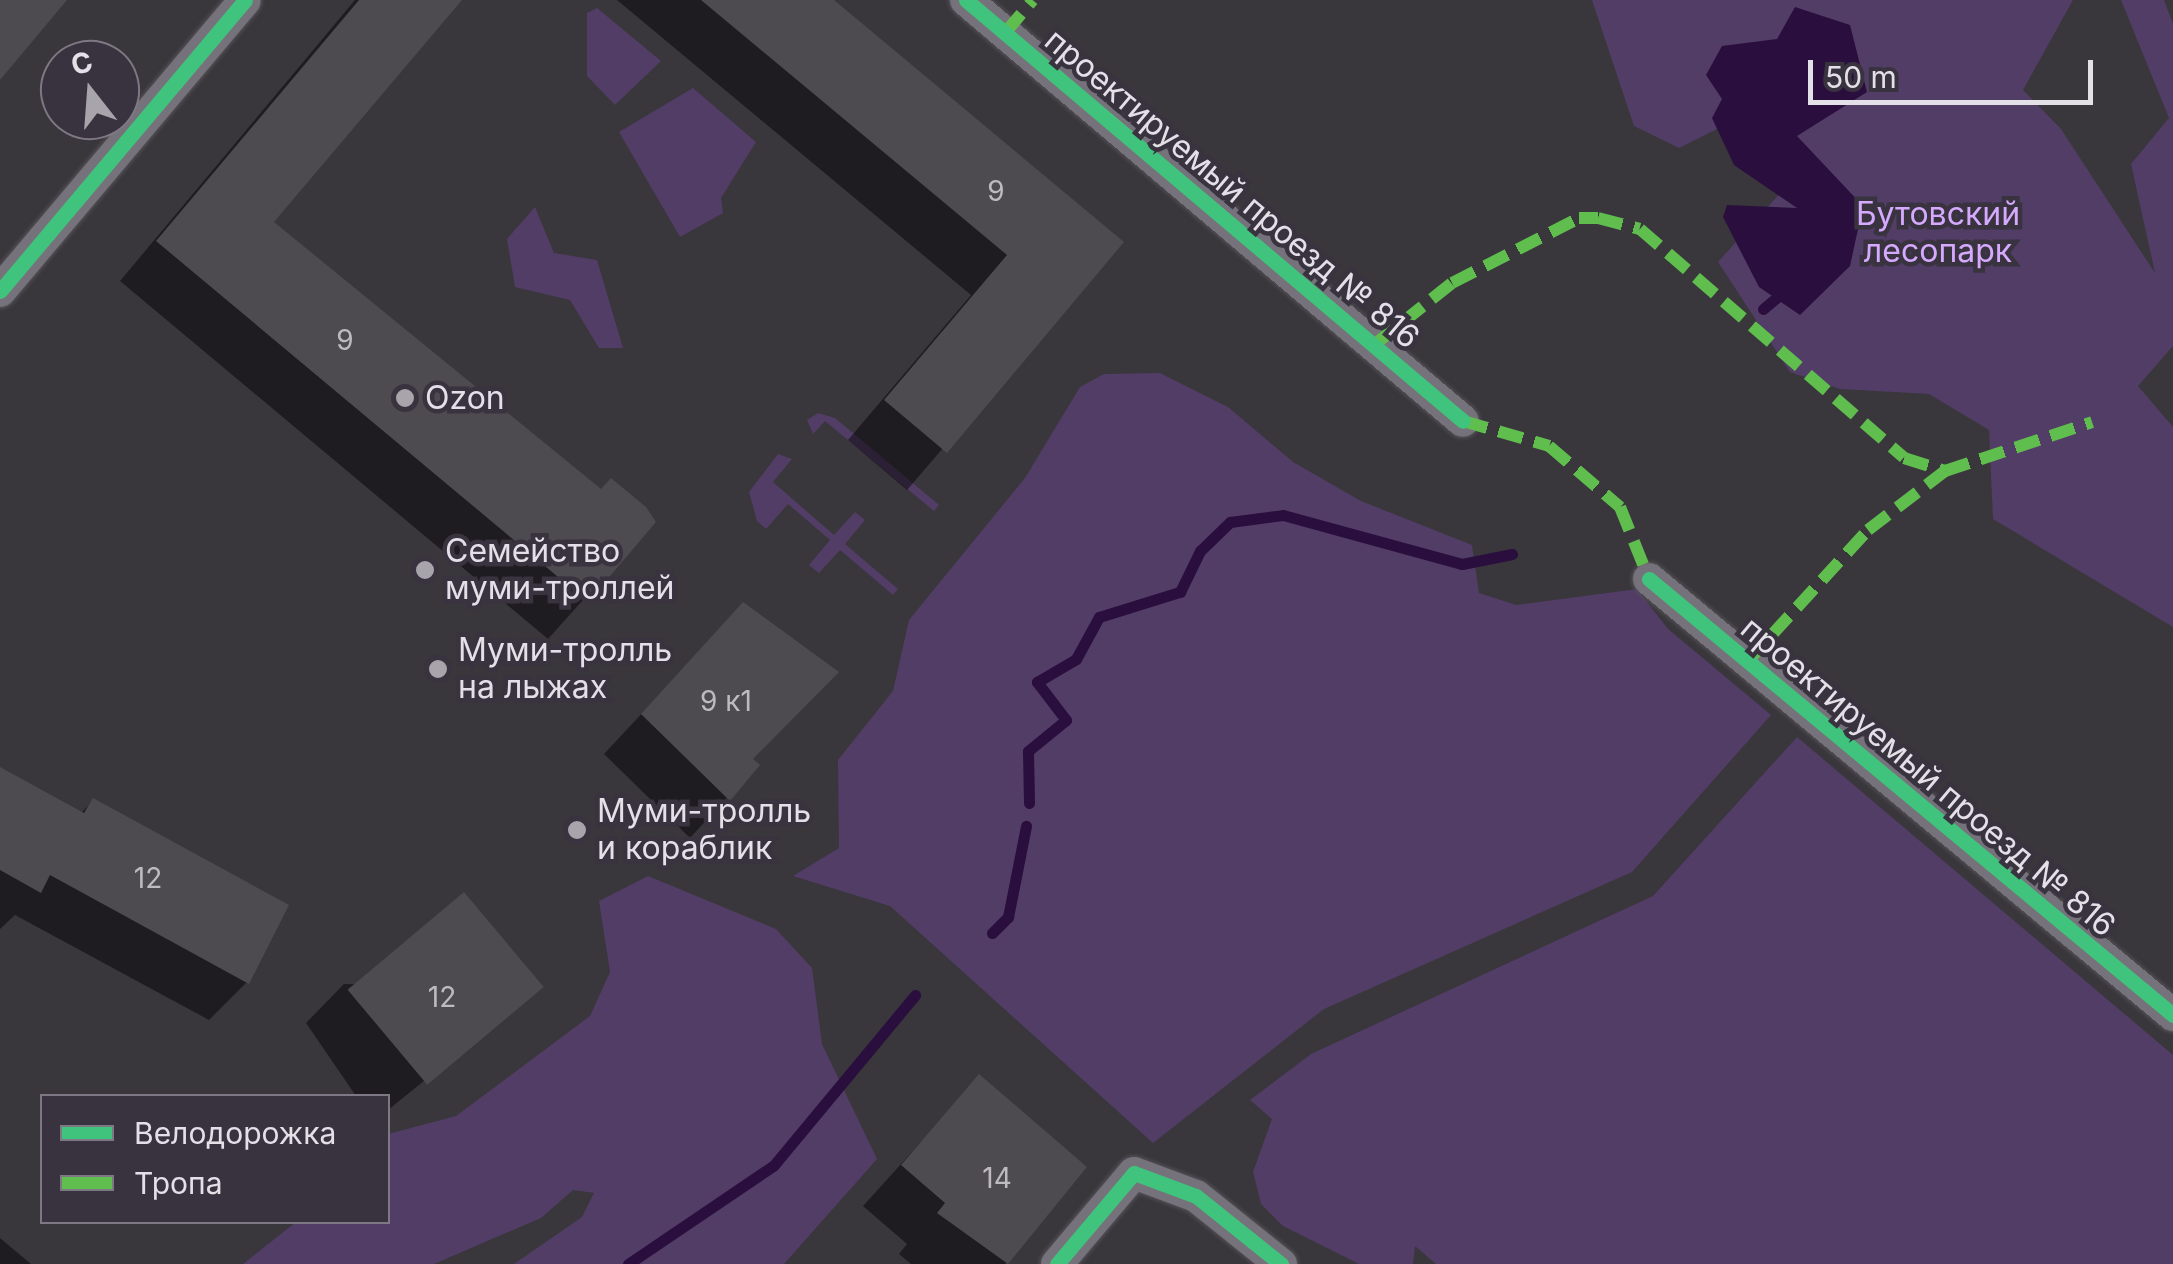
<!DOCTYPE html>
<html>
<head>
<meta charset="utf-8">
<style>
	body { margin:0 }
	#map { position:relative; width:2173px; height:1264px; overflow:hidden; background:#39363c; font-family:Inter,sans-serif }
	div>[style] { position:absolute }
	[style*='--x'] { left:calc(var(--x)*1px); top:calc(var(--y)*1px); width:calc(var(--w)*1px); rotate:calc(var(--a)*1deg) }
	.green>* { inset:0; background:#523d66 }
	.water>* { inset:0; background:#2a0e3e }
	.shadow>* { inset:0; background:#0007 }
	.stream>* { height:11px; margin:-5.5px; padding:0 5.5px; transform-origin:5.5px; border-radius:5.5px; background:#2a0e3e }
	.building>* { inset:0; background:#4d4a50; transform-origin:0 0 }
	.roads { filter:drop-shadow(0 0 2px #545257) drop-shadow(0 0 2px #545257) }
	.street>* { height:32px; margin:-16px; padding:0 16px; transform-origin:16px; border-radius:16px; background:#76727b }
	.quiet>* { height:12px; margin-top:-6px; transform-origin:0; background:repeating-linear-gradient(90deg,#5fbe4e 0 25px,transparent 0 37px) }
	.cycleway>* { height:15px; margin:-7.5px; padding:0 7.5px; transform-origin:7.5px; border-radius:7.5px; background:#40c37c }
	.dots>* { width:28px; height:28px; translate:-50% -50%; box-sizing:border-box; border:5px solid #39333f; border-radius:50% }
	span { translate:-50% -50%; white-space:nowrap; text-align:center; line-height:1.15; -webkit-text-stroke:9px #39333f; paint-order:stroke }
	.number-label { font-size:28px; color:#bebac2 }
	.number-label span { -webkit-text-stroke-width:0 }
	.street-label { font-size:32px; color:#e4e0e8 }
	.park-label { font-size:32px; color:#d5a9fe }
	.poi-label { font-size:32px; color:#e4e0e8 }
	.left { translate:0 -50%; text-align:left }
	.legend { position:absolute; left:40px; top:1094px; width:350px; height:130px; box-sizing:border-box; background:#39333f; border:2px solid #7d7883; margin:0; padding:12px 18px; list-style:none; font-size:30px; color:#e4e0e8 }
	.legend li { display:flex; align-items:center; gap:20px; height:50px }
	.legend b { width:50px; border:2px solid #7d7883 }
	.north { position:absolute; left:40px; top:40px; width:100px; height:100px; box-sizing:border-box; background:#39333f; border:2px solid #7d7883; border-radius:50%; rotate:343deg; font-size:28px; font-weight:700; line-height:40px; text-align:center; color:#e4e0e8 }
	.north::after { content:''; display:block; margin:auto; width:35px; height:45px; background:#a8a4ac; clip-path:polygon(50% 0,100% 100%,50% 72%,0 100%) }
	.scale { position:absolute; left:1808px; top:60px; width:285px; height:45px; box-sizing:border-box; border:5px solid #e4e0e8; border-top:0; padding-left:12px; font-size:30px; line-height:35px; white-space:nowrap; color:#e4e0e8; -webkit-text-stroke:8px #39333f; paint-order:stroke }
</style>
</head>
<body>
<div id="map">
	<div class="green">
		<div style="clip-path:polygon(1592px 0,2073px 0,2023px 90px,2061px 129px,2155px 273px,2131px 164px,2169px 118px,2121px 0,2164px 0,2173px 24px,2173px 346px,2138px 386px,2173px 427px,2173px 627px,1993px 519px,1989px 430px,1929px 394px,1840px 389px,1790px 372px,1718px 262px,1783px 190px,1763px 106px,1679px 148px,1634px 126px)"></div>
		<div style="clip-path:polygon(597px 8px,661px 61px,615px 105px,587px 76px,587px 13px)"></div>
		<div style="clip-path:polygon(693px 88px,756px 142px,721px 198px,723px 213px,680px 237px,619px 132px)"></div>
		<div style="clip-path:polygon(535px 207px,554px 253px,597px 260px,623px 348px,599px 348px,570px 300px,515px 287px,507px 239px)"></div>
		<div style="clip-path:polygon(1160px 373px,1228px 407px,1293px 462px,1361px 501px,1472px 545px,1479px 593px,1516px 605px,1637px 589px,1668px 629px,1771px 715px,1632px 872px,1324px 1009px,1153px 1143px,890px 906px,793px 876px,839px 848px,838px 760px,893px 691px,909px 620px,1025px 478px,1080px 387px,1104px 374px)"></div>
		<div style="clip-path:polygon(818px 413px,835px 418px,939px 505px,934px 511px,825px 421px,813px 434px,807px 420px)"></div>
		<div style="clip-path:polygon(778px 454px,792px 459px,773px 482px,834px 535px,855px 512px,865px 520px,845px 544px,898px 589px,893px 595px,840px 550px,819px 573px,809px 565px,830px 540px,788px 504px,766px 529px,757px 521px,749px 492px)"></div>
		<div style="clip-path:polygon(1797px 737px,2173px 1055px,2173px 1264px,1436px 1264px,1415px 1246px,1413px 1264px,1359px 1264px,1283px 1226px,1261px 1204px,1253px 1172px,1272px 1119px,1250px 1100px,1311px 1054px,1653px 896px)"></div>
		<div style="clip-path:polygon(648px 876px,776px 929px,812px 968px,822px 1044px,877px 1159px,784px 1264px,514px 1264px,582px 1217px,594px 1193px,573px 1190px,541px 1218px,434px 1264px,243px 1264px,296px 1222px,388px 1222px,388px 1134px,456px 1116px,590px 1016px,610px 972px,599px 901px)"></div>
	</div>
	<div class="water">
		<div style="clip-path:polygon(1795px 7px,1850px 25px,1867px 92px,1797px 136px,1863px 206px,1850px 266px,1800px 315px,1759px 287px,1723px 217px,1727px 205px,1797px 208px,1734px 165px,1712px 118px,1722px 99px,1706px 75px,1722px 46px,1777px 39px)"></div>
	</div>
	<div class="shadow">
		<div style="clip-path:polygon(355px 0,458px 0,271px 223px,600px 492px,653px 522px,548px 639px,120px 281px)"></div>
		<div style="clip-path:polygon(617px 0,830px 0,1120px 242px,907px 490px,848px 440px,971px 295px)"></div>
		<div style="clip-path:polygon(743px 605px,835px 672px,768px 737px,749px 759px,757px 765px,690px 838px,604px 754px)"></div>
		<div style="clip-path:polygon(0 770px,80px 814px,93px 801px,247px 982px,209px 1020px,15px 915px,0 929px)"></div>
		<div style="clip-path:polygon(344px 984px,540px 987px,388px 1110px,388px 1096px,356px 1096px,306px 1023px)"></div>
		<div style="clip-path:polygon(979px 1078px,1083px 1168px,1005px 1264px,911px 1264px,899px 1254px,907px 1244px,863px 1206px)"></div>
		<div style="clip-path:polygon(0 1238px,31px 1264px,0 1264px)"></div>
	</div>
	<div class="stream">
		<div style="--x:1763;--y:309;--w:31;--a:-40"></div>
		<div style="--x:1029;--y:803;--w:52;--a:-91.1"></div>
		<div style="--x:1028;--y:751;--w:49;--a:-39.2"></div>
		<div style="--x:1066;--y:720;--w:48;--a:-127.3"></div>
		<div style="--x:1037;--y:682;--w:45;--a:-30.5"></div>
		<div style="--x:1076;--y:659;--w:48;--a:-61.3"></div>
		<div style="--x:1099;--y:617;--w:85;--a:-17.2"></div>
		<div style="--x:1180;--y:592;--w:46;--a:-64"></div>
		<div style="--x:1200;--y:551;--w:42;--a:-44"></div>
		<div style="--x:1230;--y:522;--w:53;--a:-7.5"></div>
		<div style="--x:1283;--y:515;--w:186;--a:15.3"></div>
		<div style="--x:1462;--y:564;--w:51;--a:-11.3"></div>
		<div style="--x:992;--y:933;--w:23;--a:-45"></div>
		<div style="--x:1008;--y:917;--w:93;--a:-78.8"></div>
		<div style="--x:628;--y:1264;--w:176;--a:-34.1"></div>
		<div style="--x:774;--y:1165;--w:221;--a:-50.3"></div>
	</div>
	<div class="building">
		<div style="clip-path:polygon(0 0,67px 0,0 80px)"></div>
		<div style="clip-path:polygon(359px 0,462px 0,274px 222px,601px 489px,611px 478px,646px 507px,656px 522px,588px 602px,156px 241px)"></div>
		<div style="clip-path:polygon(701px 0,834px 0,1124px 242px,947px 453px,884px 400px,1007px 255px)"></div>
		<div style="clip-path:polygon(743px 602px,839px 672px,753px 759px,760px 765px,730px 801px,641px 714px)"></div>
		<div style="clip-path:polygon(0 767px,84px 813px,93px 798px,289px 905px,249px 984px,50px 875px,41px 893px,0 870px)"></div>
		<div style="left:464px;top:892px;width:124px;height:152px;rotate:50deg"></div>
		<div style="clip-path:polygon(979px 1074px,1087px 1167px,1008px 1264px,937px 1213px,945px 1203px,901px 1165px)"></div>
	</div>
	<div class="roads">
		<div class="street">
			<div style="--x:966;--y:0;--w:651;--a:40.27"></div>
			<div style="--x:0;--y:291;--w:380;--a:-49.9"></div>
			<div style="--x:1649;--y:579;--w:682;--a:39.76"></div>
			<div style="--x:1057;--y:1264;--w:119;--a:-49.8"></div>
			<div style="--x:1134;--y:1173;--w:66;--a:20.4"></div>
			<div style="--x:1196;--y:1196;--w:109;--a:38.7"></div>
		</div>
	</div>
	<div class="quiet">
		<div style="--x:1005;--y:33;--w:43;--a:-49.7"></div>
		<div style="--x:1374;--y:345;--w:100;--a:-38.5"></div>
		<div style="--x:1452;--y:283;--w:143;--a:-27.1"></div>
		<div style="--x:1579;--y:218;--w:19;--a:0"></div>
		<div style="--x:1598;--y:218;--w:43;--a:14.7"></div>
		<div style="--x:1640;--y:229;--w:349;--a:40.9"></div>
		<div style="--x:1904;--y:458;--w:43;--a:17.6"></div>
		<div style="--x:1945;--y:471;--w:155;--a:-18.4"></div>
		<div style="--x:1463;--y:421;--w:90;--a:16.2"></div>
		<div style="--x:1549;--y:446;--w:94;--a:40.7"></div>
		<div style="--x:1620;--y:507;--w:78;--a:68.1"></div>
		<div style="--x:1747;--y:662;--w:179;--a:-47.5"></div>
		<div style="--x:1868;--y:530;--w:97;--a:-37.5"></div>
	</div>
	<div class="cycleway">
		<div style="--x:966;--y:0;--w:651;--a:40.27"></div>
		<div style="--x:0;--y:291;--w:380;--a:-49.9"></div>
		<div style="--x:1649;--y:579;--w:682;--a:39.76"></div>
		<div style="--x:1057;--y:1264;--w:119;--a:-49.8"></div>
		<div style="--x:1134;--y:1173;--w:66;--a:20.4"></div>
		<div style="--x:1196;--y:1196;--w:109;--a:38.7"></div>
	</div>
	<div class="dots">
		<div style="left:405px;top:398px;background:#a8a4ac"></div>
		<div style="left:425px;top:570px;background:#a8a4ac"></div>
		<div style="left:438px;top:669px;background:#a8a4ac"></div>
		<div style="left:577px;top:830px;background:#a8a4ac"></div>
	</div>
	<div class="number-label">
		<span style="left:996px;top:191px">9</span>
		<span style="left:345px;top:340px">9</span>
		<span style="left:726px;top:701px">9 к1</span>
		<span style="left:148px;top:878px">12</span>
		<span style="left:442px;top:997px">12</span>
		<span style="left:997px;top:1178px">14</span>
	</div>
	<div class="street-label">
		<span style="left:1232px;top:189px;rotate:40deg">проектируемый проезд № 816</span>
		<span style="left:1928px;top:777px;rotate:40deg">проектируемый проезд № 816</span>
	</div>
	<div class="park-label">
		<span style="left:1938px;top:233px">Бутовский<br>лесопарк</span>
	</div>
	<div class="poi-label">
		<span class="left" style="left:425px;top:398px">Ozon</span>
		<span class="left" style="left:445px;top:570px">Семейство<br>муми-троллей</span>
		<span class="left" style="left:458px;top:669px">Муми-тролль<br>на лыжах</span>
		<span class="left" style="left:597px;top:830px">Муми-тролль<br>и кораблик</span>
	</div>
	<ul class="legend">
	<li><b style="height:12px;background:#40c37c"></b>Велодорожка</li>
	<li><b style="height:12px;background:#5fbe4e"></b>Тропа</li>
	</ul>
	<div class="north">С</div>
	<div class="scale">50 m</div>
</div>
</body>
</html>
